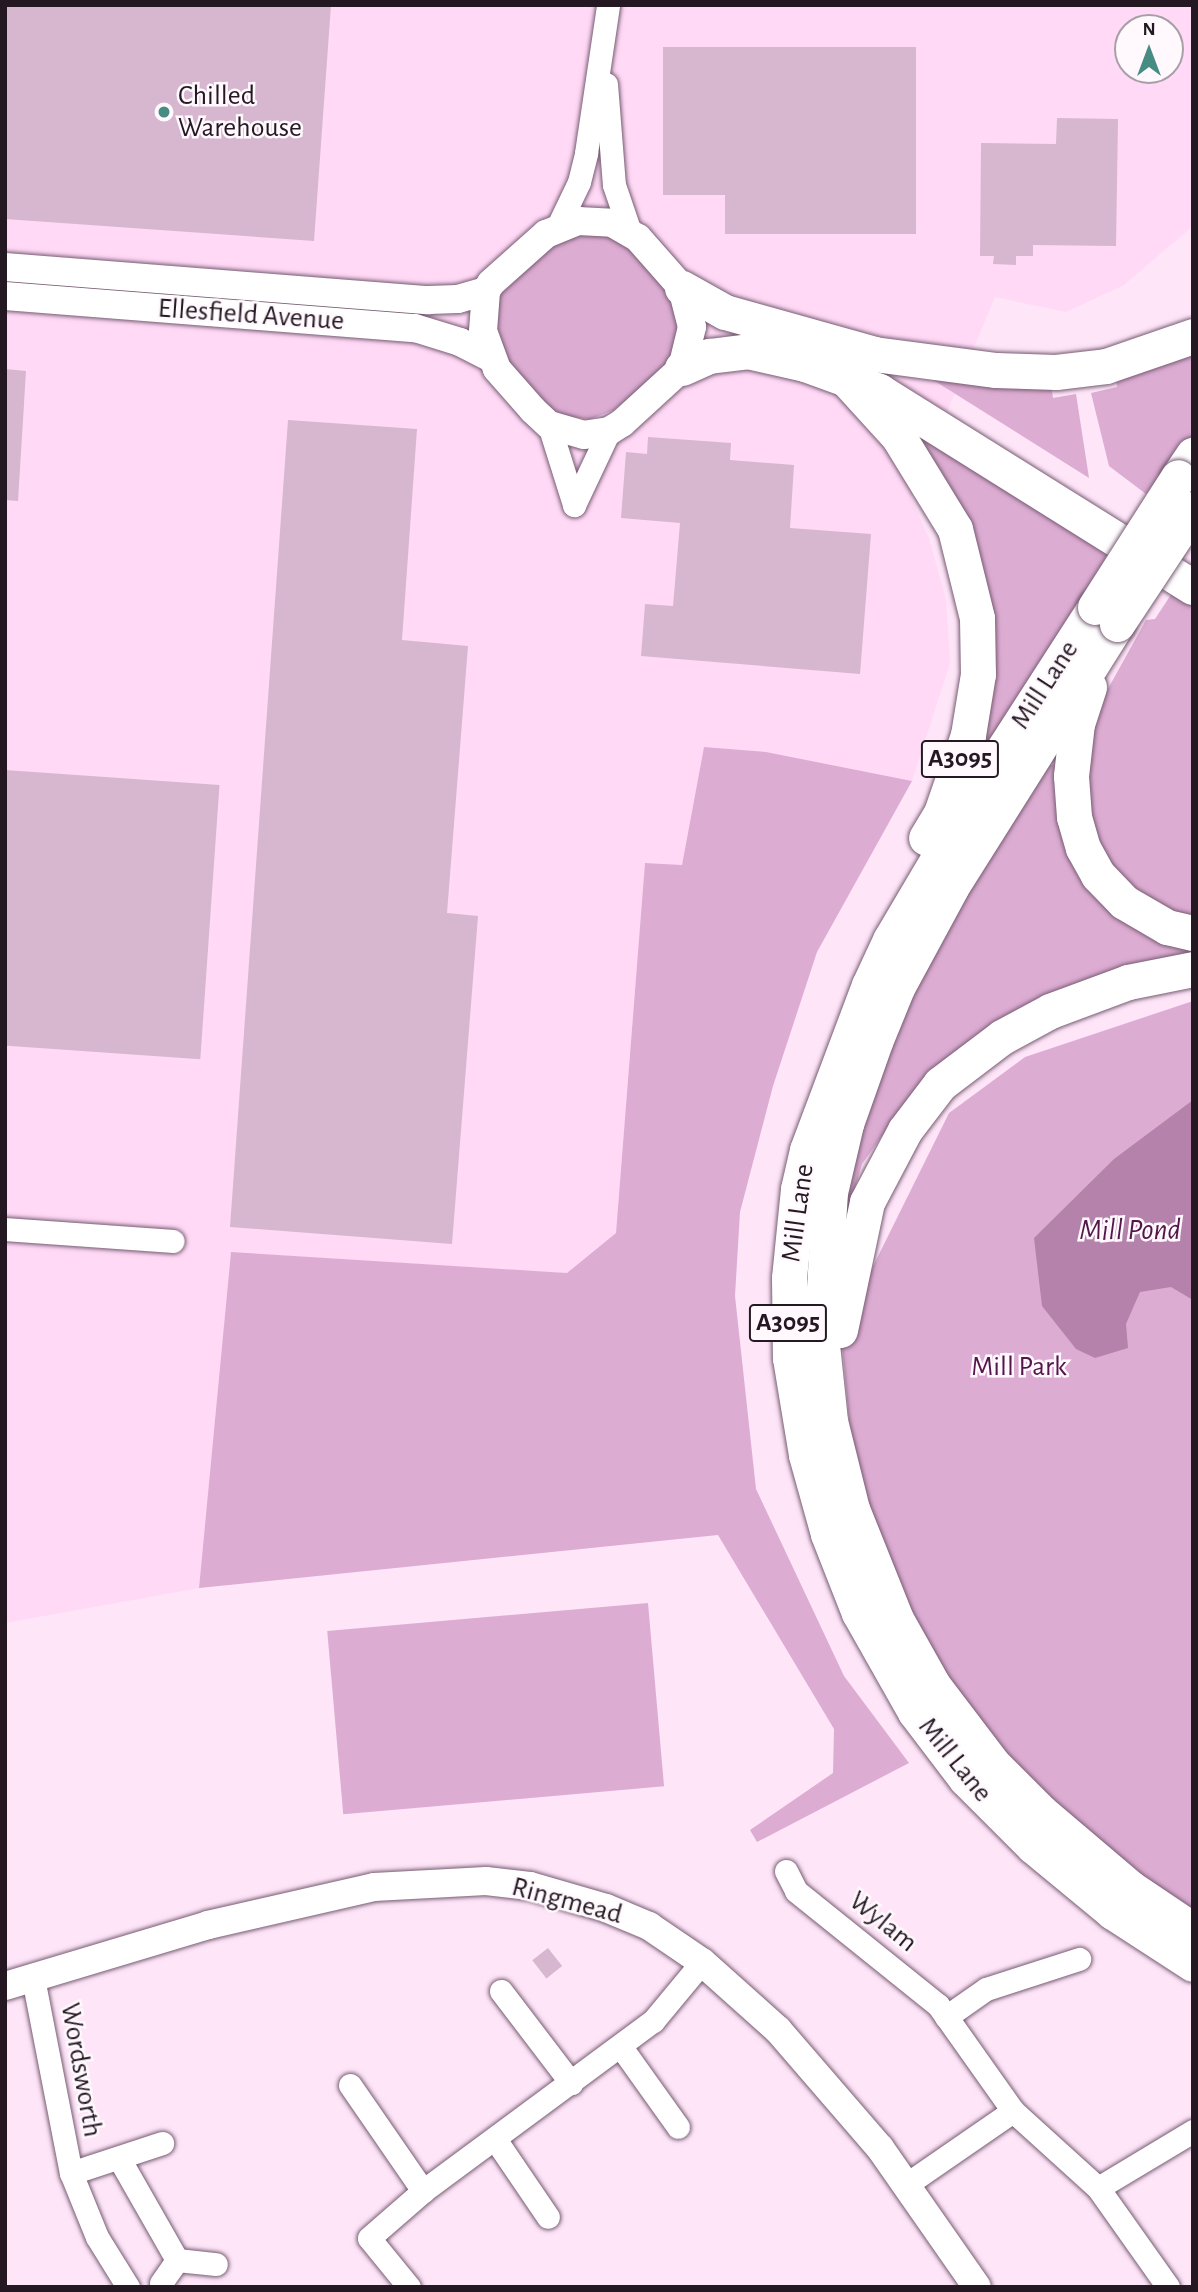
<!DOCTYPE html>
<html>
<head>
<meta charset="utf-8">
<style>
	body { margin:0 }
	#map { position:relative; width:1198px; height:2292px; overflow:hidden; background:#fee5f8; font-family:"Alegreya Sans",sans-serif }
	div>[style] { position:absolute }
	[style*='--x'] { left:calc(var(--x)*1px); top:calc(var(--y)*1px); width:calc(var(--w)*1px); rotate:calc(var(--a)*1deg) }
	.built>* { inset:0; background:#ffd9f6 }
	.green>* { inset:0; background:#ddacd3; transform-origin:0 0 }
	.water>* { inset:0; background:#b482aa }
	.building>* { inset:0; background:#d6b7cf; transform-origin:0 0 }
	.roads { filter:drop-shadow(0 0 2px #775c72) drop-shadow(0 0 2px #775c72) }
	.minor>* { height:23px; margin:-11.5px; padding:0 11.5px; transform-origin:11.5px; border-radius:11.5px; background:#fff }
	.tertiary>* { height:28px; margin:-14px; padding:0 14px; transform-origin:14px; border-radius:14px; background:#fff }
	.primary>* { height:35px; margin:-17.5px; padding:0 17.5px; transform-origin:17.5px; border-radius:17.5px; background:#fff }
	.bridges { filter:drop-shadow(0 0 2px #775c72) drop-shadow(0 0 2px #775c72) }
	.primary-bridge>* { height:35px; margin:-17.5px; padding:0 17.5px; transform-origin:17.5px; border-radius:17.5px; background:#fff }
	.dots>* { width:19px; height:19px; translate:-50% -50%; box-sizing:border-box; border:4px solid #fff9fe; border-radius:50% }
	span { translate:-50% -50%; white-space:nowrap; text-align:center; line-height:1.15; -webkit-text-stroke:5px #fff9fe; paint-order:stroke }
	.shield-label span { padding:2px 5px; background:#fff9fe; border:2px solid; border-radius:5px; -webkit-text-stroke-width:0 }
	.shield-label { font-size:26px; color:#241922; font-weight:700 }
	.poi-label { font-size:28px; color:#241922 }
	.left { translate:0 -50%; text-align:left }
	.street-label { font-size:28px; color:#241922 }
	.park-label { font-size:28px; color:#52164a }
	.water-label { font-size:30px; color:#52164a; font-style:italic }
	.frame { position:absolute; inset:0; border:7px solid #241922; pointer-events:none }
	.north { position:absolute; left:1114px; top:14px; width:70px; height:70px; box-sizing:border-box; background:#fff9fe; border:2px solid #a79fa6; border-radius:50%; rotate:0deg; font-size:19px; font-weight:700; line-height:28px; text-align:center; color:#241922 }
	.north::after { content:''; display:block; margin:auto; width:24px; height:32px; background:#468c82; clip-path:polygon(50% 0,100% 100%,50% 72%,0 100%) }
</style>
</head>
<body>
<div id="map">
	<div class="built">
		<div style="clip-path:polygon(evenodd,5px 5px,1193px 5px,1193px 226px,1124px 285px,1066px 312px,995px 297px,911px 498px,929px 538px,946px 599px,950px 663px,912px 781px,766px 752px,704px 747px,682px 865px,645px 863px,616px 1233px,567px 1273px,231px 1252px,199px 1588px,5px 1623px,5px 5px,1128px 28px,1170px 28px,1170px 70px,1128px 70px,1128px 28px)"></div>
	</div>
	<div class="green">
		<div style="clip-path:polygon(607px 234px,626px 245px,671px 297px,679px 314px,678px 345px,663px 370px,614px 410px,590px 419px,568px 417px,547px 407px,507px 360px,493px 312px,502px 291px,555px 244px,571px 235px)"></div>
		<div style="clip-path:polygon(1193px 343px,1193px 434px,1146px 494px,1109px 466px,1091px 393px,1117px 387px,1115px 373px)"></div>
		<div style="clip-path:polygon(930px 378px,1051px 385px,1053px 398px,1076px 394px,1089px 478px)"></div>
		<div style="clip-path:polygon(894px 408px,1111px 550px,954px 803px,983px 629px)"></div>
		<div style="clip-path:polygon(1176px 587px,1193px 598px,1193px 922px,1150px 907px,1103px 863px,1078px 789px,1099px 705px,1146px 620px,1155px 619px)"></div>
		<div style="clip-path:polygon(704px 747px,766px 752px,912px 781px,817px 952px,773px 1086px,740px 1212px,735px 1296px,756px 1489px,844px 1676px,909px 1763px,757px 1842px,750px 1830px,833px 1773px,834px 1729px,718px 1535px,199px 1588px,231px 1252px,567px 1273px,616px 1233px,645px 863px,682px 865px)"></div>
		<div style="clip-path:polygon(1050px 765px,1055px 765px,1067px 829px,1193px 942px,1193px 962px,1148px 970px,899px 1112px,862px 1164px,845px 1222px,845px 1179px,906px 997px,999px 837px)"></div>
		<div style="clip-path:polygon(1193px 1001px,1193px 1915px,1159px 1895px,1008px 1760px,919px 1638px,853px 1463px,841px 1331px,949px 1113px,1025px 1057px)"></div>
		<div style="left:648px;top:1603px;width:184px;height:322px;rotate:85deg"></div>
	</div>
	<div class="water">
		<div style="clip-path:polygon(1193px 1100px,1193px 1300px,1171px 1287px,1140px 1292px,1126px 1324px,1128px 1348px,1095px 1358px,1076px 1349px,1042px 1306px,1034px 1238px,1114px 1159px)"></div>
	</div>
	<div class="building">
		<div style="clip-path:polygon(5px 5px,331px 5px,314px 241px,5px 219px)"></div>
		<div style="clip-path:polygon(663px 47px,916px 47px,916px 234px,725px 234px,725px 195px,663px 195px)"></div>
		<div style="clip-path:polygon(1057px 118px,1118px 119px,1116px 246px,1033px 245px,1033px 256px,1016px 256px,1016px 265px,993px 264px,994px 256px,980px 256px,981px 143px,1056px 144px)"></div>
		<div style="clip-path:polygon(5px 369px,26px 371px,18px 501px,5px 500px)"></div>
		<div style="clip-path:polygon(288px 420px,417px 429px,402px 640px,468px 646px,447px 913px,478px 916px,452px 1244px,230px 1227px)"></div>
		<div style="clip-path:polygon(648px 437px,731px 443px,730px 460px,794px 465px,790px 528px,871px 534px,860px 674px,641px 656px,645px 604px,673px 606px,680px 523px,621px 518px,626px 452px,647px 454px)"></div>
		<div style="left:5px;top:770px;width:215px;height:275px;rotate:4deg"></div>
		<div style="left:548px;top:1948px;width:23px;height:20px;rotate:52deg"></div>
	</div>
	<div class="roads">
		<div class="minor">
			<div style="--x:606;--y:84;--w:101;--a:85.5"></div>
			<div style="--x:614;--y:185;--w:46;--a:71.2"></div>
			<div style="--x:557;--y:228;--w:51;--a:-64.4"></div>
			<div style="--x:579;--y:182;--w:30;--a:-76"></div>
			<div style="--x:586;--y:153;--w:150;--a:-81.5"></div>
			<div style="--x:549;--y:425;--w:84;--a:72.6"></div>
			<div style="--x:574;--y:505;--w:82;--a:-64.7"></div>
			<div style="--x:5;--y:1229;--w:168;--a:4.1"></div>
			<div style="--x:786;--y:1871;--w:22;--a:63"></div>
			<div style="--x:796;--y:1891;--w:182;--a:38.8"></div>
			<div style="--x:938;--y:2005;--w:130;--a:54.7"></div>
			<div style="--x:1013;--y:2111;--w:115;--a:42.2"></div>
			<div style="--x:1098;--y:2188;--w:121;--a:54.7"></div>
			<div style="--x:33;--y:1978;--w:199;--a:79"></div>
			<div style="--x:71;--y:2173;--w:69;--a:67.9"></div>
			<div style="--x:97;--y:2237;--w:59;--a:58.2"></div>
			<div style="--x:501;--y:1991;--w:116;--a:52.7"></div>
			<div style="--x:946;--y:2017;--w:49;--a:-35"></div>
			<div style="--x:986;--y:1989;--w:98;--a:-17.9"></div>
			<div style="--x:621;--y:2047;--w:98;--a:54.5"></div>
			<div style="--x:350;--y:2085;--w:129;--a:55.4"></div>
			<div style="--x:495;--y:2139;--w:94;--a:55.8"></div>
			<div style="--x:120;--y:2160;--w:115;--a:60.3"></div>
			<div style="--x:71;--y:2173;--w:96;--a:-18.2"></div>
			<div style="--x:907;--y:2184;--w:129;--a:-34.6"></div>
			<div style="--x:1098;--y:2188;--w:111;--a:-31"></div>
			<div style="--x:161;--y:2283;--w:28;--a:-55"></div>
			<div style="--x:177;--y:2260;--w:39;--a:6"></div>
			<div style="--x:409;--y:2287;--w:63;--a:-129.2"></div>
			<div style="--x:369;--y:2238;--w:72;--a:-41"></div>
			<div style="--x:423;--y:2191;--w:286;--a:-36.5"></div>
			<div style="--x:653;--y:2021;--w:77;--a:-50.3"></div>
		</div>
		<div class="tertiary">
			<div style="--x:578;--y:221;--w:34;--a:3"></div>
			<div style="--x:612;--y:223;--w:30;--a:30"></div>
			<div style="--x:638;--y:238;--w:67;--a:48.7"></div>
			<div style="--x:682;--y:288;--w:40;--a:75.6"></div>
			<div style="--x:692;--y:327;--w:42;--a:103.7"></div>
			<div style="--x:682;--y:368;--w:81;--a:137.5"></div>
			<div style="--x:622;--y:423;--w:15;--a:148"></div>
			<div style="--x:609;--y:431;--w:25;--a:171"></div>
			<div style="--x:584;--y:435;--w:36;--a:-164"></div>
			<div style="--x:549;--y:425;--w:22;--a:-137"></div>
			<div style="--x:533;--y:410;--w:55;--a:-131.3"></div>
			<div style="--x:497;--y:369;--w:40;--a:-110.2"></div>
			<div style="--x:483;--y:331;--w:40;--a:-85.7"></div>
			<div style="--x:486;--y:291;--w:9;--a:-58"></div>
			<div style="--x:491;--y:283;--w:74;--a:-41.7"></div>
			<div style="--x:546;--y:234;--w:35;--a:-22"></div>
			<div style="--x:5;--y:267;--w:424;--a:4.5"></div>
			<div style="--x:428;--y:300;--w:30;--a:-2"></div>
			<div style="--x:458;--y:299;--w:29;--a:-16"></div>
			<div style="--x:5;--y:296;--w:411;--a:4.5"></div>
			<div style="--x:415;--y:328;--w:47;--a:17.3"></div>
			<div style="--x:460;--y:342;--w:34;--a:27"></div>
			<div style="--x:5;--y:1986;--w:212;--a:-16.7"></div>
			<div style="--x:208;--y:1925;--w:170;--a:-12.9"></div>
			<div style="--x:374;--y:1887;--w:112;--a:-3.1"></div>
			<div style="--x:486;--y:1881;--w:44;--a:6.5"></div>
			<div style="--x:530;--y:1886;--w:79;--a:16.1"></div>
			<div style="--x:606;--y:1908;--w:47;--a:22.7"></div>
			<div style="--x:649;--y:1926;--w:64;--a:34.2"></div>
			<div style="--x:702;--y:1962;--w:102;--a:41.8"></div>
			<div style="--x:778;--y:2030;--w:156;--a:49.2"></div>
			<div style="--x:880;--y:2148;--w:169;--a:55.1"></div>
		</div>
		<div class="primary">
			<div style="--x:682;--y:288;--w:49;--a:29.2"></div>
			<div style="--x:725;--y:312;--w:155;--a:15.7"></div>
			<div style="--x:874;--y:354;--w:123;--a:7.5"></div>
			<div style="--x:996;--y:370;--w:60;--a:1.9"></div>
			<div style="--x:1056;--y:372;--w:50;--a:-6.8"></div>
			<div style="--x:1106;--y:366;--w:92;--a:-19"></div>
			<div style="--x:682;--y:368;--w:30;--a:-24"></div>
			<div style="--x:709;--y:356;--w:38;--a:-7"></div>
			<div style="--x:747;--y:351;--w:59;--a:12.6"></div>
			<div style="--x:805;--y:364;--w:79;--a:20"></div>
			<div style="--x:879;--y:391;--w:370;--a:32"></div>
			<div style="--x:845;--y:378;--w:79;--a:47.6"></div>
			<div style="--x:898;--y:436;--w:109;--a:58.5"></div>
			<div style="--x:955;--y:529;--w:92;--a:76.1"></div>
			<div style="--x:977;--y:618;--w:56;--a:89"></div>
			<div style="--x:978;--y:674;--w:62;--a:99.3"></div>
			<div style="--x:968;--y:735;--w:83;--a:109.1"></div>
			<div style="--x:941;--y:813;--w:29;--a:121"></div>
			<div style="--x:1178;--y:477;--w:27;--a:-56"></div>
			<div style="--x:1095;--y:607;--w:187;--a:122.8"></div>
			<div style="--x:994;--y:764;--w:204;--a:120.6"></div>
			<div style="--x:890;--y:940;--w:50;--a:115"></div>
			<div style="--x:869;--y:985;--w:176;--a:110.6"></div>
			<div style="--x:807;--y:1150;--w:40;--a:103"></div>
			<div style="--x:798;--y:1189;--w:89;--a:95.8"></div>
			<div style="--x:789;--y:1278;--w:80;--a:89.3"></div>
			<div style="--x:790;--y:1358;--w:98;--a:80.6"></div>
			<div style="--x:806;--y:1455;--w:82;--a:74.4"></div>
			<div style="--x:828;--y:1534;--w:85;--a:68.6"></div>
			<div style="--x:859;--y:1613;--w:114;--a:60.5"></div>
			<div style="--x:915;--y:1712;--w:84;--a:52.7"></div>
			<div style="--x:966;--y:1779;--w:95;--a:45"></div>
			<div style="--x:1033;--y:1846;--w:104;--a:39.5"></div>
			<div style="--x:1113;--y:1912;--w:95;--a:33"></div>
			<div style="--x:1117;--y:624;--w:312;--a:122.2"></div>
			<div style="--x:951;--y:888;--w:114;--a:118.4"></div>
			<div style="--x:897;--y:988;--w:58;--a:112.2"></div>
			<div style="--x:875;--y:1042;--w:87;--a:109.5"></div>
			<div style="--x:846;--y:1124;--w:70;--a:103.2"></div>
			<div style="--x:830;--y:1192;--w:143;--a:93.6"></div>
			<div style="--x:821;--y:1335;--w:86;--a:84"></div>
			<div style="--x:830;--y:1421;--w:91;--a:76"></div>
			<div style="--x:852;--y:1509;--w:118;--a:68.2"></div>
			<div style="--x:896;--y:1619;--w:76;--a:60.7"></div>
			<div style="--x:933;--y:1685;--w:99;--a:52.8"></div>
			<div style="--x:993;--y:1764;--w:68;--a:45"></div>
			<div style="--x:1041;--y:1812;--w:116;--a:40.4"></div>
			<div style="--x:1129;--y:1887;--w:77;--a:33.9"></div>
			<div style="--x:1089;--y:687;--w:38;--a:108"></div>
			<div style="--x:1077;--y:723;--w:53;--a:96.5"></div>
			<div style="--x:1071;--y:776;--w:41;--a:85.8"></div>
			<div style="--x:1074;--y:817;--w:32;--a:74"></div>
			<div style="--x:1083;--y:848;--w:31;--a:61"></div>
			<div style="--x:1098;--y:875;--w:37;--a:46"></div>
			<div style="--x:1124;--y:902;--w:50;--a:30.2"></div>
			<div style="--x:1167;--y:927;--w:27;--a:13"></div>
			<div style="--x:840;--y:1330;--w:131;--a:-78.1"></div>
			<div style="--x:867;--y:1202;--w:81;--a:-62.2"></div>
			<div style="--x:905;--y:1130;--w:58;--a:-52.7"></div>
			<div style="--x:940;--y:1084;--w:78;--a:-37.2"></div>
			<div style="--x:1002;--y:1037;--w:55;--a:-28.4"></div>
			<div style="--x:1050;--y:1011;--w:83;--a:-20.4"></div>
			<div style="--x:1128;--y:982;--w:66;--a:-11.3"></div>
		</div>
	</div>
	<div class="bridges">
		<div class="primary-bridge">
			<div style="--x:1095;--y:607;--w:154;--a:-57.4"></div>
			<div style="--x:1117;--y:624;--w:138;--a:-56.5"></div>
		</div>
	</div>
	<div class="dots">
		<div style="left:164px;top:112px;background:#468c82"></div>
	</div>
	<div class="shield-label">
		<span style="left:960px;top:759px">A3095</span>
		<span style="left:788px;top:1323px">A3095</span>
	</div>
	<div class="poi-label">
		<span class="left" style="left:178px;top:112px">Chilled<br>Warehouse</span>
	</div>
	<div class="street-label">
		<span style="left:251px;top:315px;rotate:4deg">Ellesfield Avenue</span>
		<span style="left:1045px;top:685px;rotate:-57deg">Mill Lane</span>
		<span style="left:798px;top:1213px;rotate:-82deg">Mill Lane</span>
		<span style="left:955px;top:1760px;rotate:51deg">Mill Lane</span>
		<span style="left:567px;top:1901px;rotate:15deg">Ringmead</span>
		<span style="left:883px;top:1922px;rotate:39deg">Wylam</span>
		<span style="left:81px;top:2070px;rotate:80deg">Wordsworth</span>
	</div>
	<div class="park-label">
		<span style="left:1019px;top:1367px">Mill Park</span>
	</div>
	<div class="water-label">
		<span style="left:1130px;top:1230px">Mill Pond</span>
	</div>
	<div class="frame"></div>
	<div class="north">N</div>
</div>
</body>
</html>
